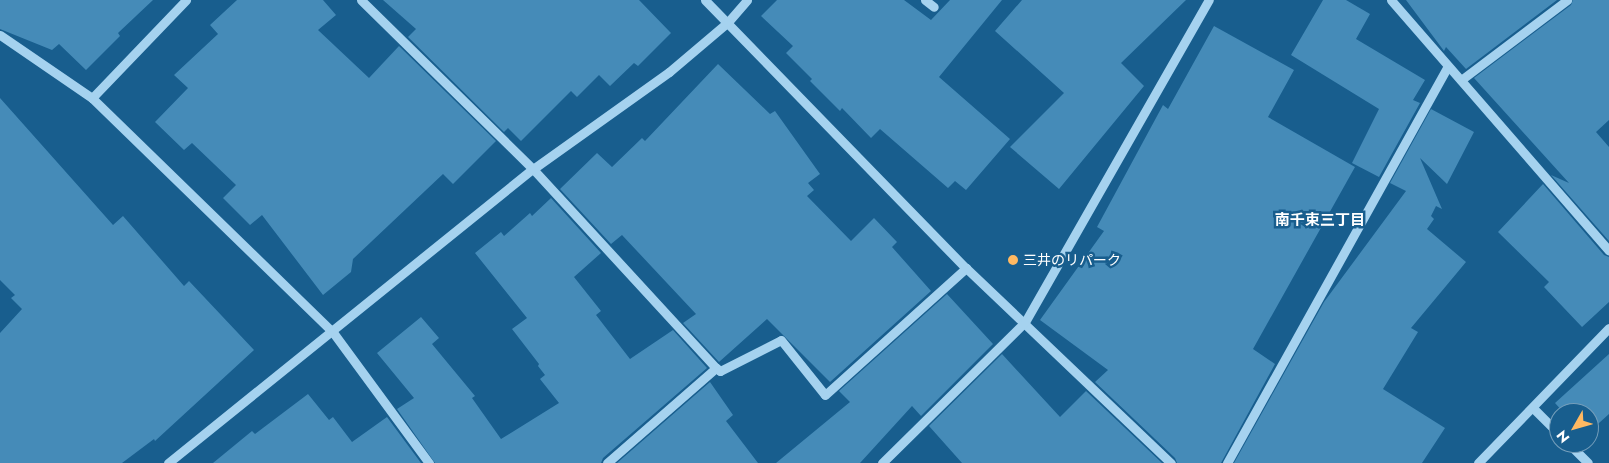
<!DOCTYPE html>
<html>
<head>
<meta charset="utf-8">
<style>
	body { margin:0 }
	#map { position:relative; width:1609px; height:463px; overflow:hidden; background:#185e8e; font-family:Jost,"Noto Sans JP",sans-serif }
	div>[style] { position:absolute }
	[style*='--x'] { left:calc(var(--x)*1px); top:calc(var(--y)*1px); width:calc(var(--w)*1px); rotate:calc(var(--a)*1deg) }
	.building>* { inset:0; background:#458bb8 }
	.minor>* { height:9px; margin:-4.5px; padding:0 4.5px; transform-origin:4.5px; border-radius:4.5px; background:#a5d2ef }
	.dots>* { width:14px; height:14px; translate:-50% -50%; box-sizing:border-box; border:2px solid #185e8e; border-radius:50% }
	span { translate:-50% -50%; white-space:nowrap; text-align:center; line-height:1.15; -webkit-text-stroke:5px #185e8e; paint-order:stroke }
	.poi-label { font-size:14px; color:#fff }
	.left { translate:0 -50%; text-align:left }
	.neighbourhood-label { font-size:15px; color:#fff; font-weight:700 }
	.north { position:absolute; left:1549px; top:403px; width:50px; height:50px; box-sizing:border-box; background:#185e8e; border:1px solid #749ebb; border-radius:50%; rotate:232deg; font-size:14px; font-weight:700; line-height:20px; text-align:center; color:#fff }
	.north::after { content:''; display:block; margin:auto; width:18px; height:22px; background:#ffb962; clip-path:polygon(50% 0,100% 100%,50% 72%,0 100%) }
</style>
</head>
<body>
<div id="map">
	<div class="building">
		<div style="clip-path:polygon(0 0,153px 0,118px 33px,120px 36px,86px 70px,59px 44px,52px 50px,0 29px)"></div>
		<div style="clip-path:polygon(237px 0,323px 0,336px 15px,318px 30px,369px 78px,399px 46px,496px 141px,453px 184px,443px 174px,353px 259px,351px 272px,323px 295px,262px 215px,250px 225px,223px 198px,236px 185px,192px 143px,184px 150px,155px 122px,188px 88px,174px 75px,218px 34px,210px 25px)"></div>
		<div style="clip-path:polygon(383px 0,639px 0,671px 33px,638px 66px,634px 63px,610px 86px,599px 75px,577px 97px,571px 91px,521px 141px,508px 128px,504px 132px,408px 37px,416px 29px)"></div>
		<div style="clip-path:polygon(777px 0,904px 0,931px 20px,950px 0,1002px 0,939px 77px,1010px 139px,966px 190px,955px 181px,948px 188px,880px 129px,871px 138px,842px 108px,840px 111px,810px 81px,812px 79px,786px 53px,793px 46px,761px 16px)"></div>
		<div style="clip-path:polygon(1022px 0,1186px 0,1121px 63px,1144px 86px,1059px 189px,1010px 147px,1064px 93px,995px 31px)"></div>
		<div style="clip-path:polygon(1323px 0,1346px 0,1370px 14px,1356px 39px,1425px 80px,1413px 100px,1420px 103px,1379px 177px,1352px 163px,1379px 109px,1291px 55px)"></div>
		<div style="clip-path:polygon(1406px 0,1557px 0,1466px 69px,1446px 47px,1444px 51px)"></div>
		<div style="clip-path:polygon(1573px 0,1609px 0,1609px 120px,1596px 132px,1609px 147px,1609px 241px,1551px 175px,1569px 183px,1474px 78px,1571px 5px)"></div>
		<div style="clip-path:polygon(1214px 26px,1294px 70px,1268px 117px,1355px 167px,1253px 349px,1275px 364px,1221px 463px,1177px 463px,1175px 458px,1095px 382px,1108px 370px,1040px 320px,1104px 231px,1097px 227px,1163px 105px,1168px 109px)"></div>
		<div style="clip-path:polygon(718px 64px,770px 114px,775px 111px,820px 174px,808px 183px,814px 190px,807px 196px,851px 241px,874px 218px,897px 242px,892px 247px,931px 291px,830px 382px,767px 319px,719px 362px,683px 323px,696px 314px,622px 235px,611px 244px,560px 189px,597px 153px,612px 167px,642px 138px,645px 141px)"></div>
		<div style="clip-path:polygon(0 98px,113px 225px,123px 216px,184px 286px,189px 281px,254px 350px,155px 441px,154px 439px,122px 463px,0 463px,0 333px,22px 309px,11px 298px,15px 295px,0 280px)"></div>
		<div style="clip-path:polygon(1431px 109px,1474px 132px,1447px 184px,1420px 158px,1442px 209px,1436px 206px,1431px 216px,1434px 219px,1427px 229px,1466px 262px,1411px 328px,1418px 332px,1383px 389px,1445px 428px,1422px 463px,1234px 463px,1324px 302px,1406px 191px,1390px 183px)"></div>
		<div style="clip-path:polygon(1543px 184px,1604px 255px,1609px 257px,1609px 302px,1582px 327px,1544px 287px,1549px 282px,1498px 232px)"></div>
		<div style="clip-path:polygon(551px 198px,601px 253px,574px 277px,601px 311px,596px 315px,630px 359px,673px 330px,707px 368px,603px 458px,601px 463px,435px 463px,397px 409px,414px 398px,377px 353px,421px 317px,439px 338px,432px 344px,475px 396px,472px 398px,501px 439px,559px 403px,540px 379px,545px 375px,538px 366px,539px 364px,512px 329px,527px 318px,475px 253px,501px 232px,504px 236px,530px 213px,532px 216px)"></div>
		<div style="clip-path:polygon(947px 294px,993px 344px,921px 416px,912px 406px,860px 463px,776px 463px,850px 402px,839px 391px)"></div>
		<div style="clip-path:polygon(1002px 354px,1060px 417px,1086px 391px,1162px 463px,962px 463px,929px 426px)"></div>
		<div style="clip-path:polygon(1609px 354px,1609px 414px,1589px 432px,1589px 413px,1564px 413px,1555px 403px)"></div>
		<div style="clip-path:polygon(710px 382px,733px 415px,726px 421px,758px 463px,617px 463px)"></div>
		<div style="clip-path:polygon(308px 394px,329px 420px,333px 417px,352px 442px,387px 417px,421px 463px,213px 463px,252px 431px,255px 434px)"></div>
	</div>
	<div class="minor">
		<div style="--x:361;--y:0;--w:241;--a:44.5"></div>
		<div style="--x:533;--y:169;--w:270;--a:47.4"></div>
		<div style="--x:705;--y:0;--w:374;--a:45.8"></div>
		<div style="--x:966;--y:268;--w:283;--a:43.6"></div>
		<div style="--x:925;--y:0;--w:11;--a:38"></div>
		<div style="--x:1391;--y:0;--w:332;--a:49"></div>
		<div style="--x:0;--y:35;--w:112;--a:34.4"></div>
		<div style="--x:92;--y:98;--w:334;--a:44.2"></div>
		<div style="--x:332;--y:331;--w:164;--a:53.7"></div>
		<div style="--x:1461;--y:80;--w:133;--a:-37"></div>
		<div style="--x:92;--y:98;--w:136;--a:-46.2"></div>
		<div style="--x:1533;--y:408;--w:37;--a:45"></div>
		<div style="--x:1568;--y:443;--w:28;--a:45"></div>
		<div style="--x:168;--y:463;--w:469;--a:-38.9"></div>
		<div style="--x:533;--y:169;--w:167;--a:-35.5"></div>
		<div style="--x:669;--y:72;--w:77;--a:-40.3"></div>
		<div style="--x:728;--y:22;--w:29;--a:-49"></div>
		<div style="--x:607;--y:463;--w:145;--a:-41.1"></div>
		<div style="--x:716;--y:368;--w:5;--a:37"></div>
		<div style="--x:720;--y:371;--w:68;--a:-26.9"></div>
		<div style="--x:781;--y:340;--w:70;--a:51.3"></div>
		<div style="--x:825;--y:395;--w:190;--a:-42"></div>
		<div style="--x:882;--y:463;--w:201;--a:-44.6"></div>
		<div style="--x:1025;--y:322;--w:371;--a:-60.3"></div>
		<div style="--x:1227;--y:463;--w:454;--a:-60.9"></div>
		<div style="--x:1478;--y:463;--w:188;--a:-45.9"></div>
	</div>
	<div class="dots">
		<div style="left:1013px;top:260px;background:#ffb962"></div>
	</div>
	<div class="poi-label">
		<span class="left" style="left:1023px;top:260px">三井のリパーク</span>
	</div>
	<div class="neighbourhood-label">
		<span style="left:1320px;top:221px">南千束三丁目</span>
	</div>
	<div class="north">N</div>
</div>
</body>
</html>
